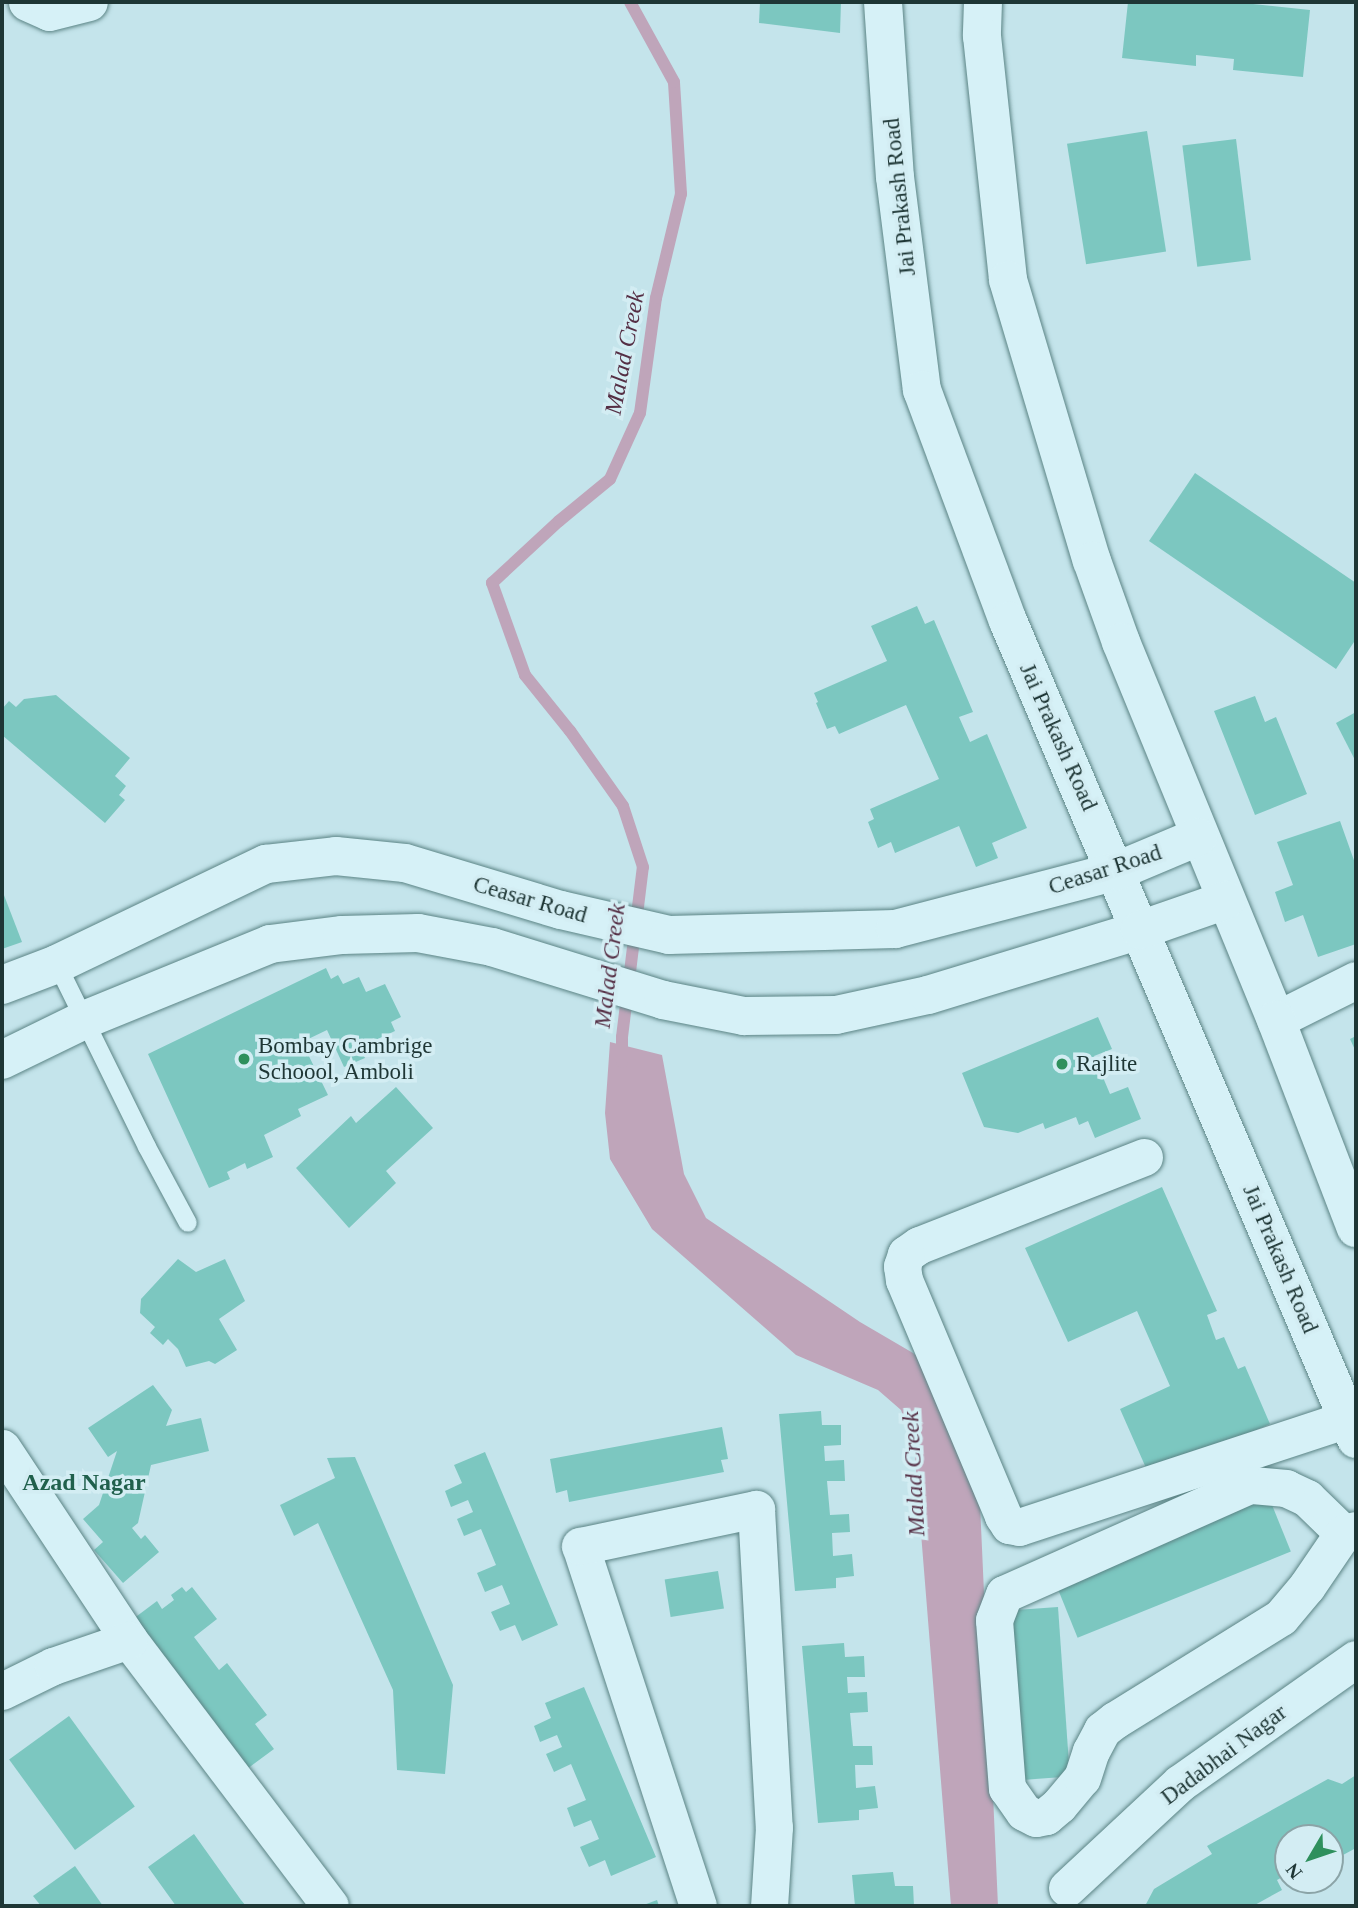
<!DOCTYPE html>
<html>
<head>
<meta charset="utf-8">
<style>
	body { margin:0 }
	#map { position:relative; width:1358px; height:1908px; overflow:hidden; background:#c4e4eb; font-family:"Times New Roman",serif }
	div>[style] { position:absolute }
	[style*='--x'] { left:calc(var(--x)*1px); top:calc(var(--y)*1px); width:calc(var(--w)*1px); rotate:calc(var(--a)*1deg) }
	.water>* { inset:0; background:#bfa5ba }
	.stream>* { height:12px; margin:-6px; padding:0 6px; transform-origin:6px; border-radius:6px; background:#bfa5ba }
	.building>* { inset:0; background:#7cc7c0; transform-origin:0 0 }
	.roads { filter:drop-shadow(0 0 2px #5b8485) drop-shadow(0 0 2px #5b8485) }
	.lane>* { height:18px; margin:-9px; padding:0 9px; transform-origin:9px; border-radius:9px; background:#d6f1f7 }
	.street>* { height:37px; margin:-18.5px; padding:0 18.5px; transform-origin:18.5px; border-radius:18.5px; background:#d6f1f7 }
	.secondary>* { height:38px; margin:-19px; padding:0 19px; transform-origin:19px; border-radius:19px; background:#d6f1f7 }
	.dots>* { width:19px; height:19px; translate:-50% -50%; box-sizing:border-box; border:4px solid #d3edf3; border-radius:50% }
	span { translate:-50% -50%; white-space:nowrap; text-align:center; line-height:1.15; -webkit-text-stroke:7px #d3edf3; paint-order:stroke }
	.street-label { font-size:23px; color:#1e3635 }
	.poi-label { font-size:23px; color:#1e3635 }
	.left { translate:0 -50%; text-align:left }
	.water-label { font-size:24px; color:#552f45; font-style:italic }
	.neighbourhood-label { font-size:24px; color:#20604c; font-weight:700 }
	.frame { position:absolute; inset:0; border:4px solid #1e3635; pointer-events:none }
	.north { position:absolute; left:1274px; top:1824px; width:70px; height:70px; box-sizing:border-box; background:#d3edf3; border:2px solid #8ba4a7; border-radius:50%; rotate:231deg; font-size:19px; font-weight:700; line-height:28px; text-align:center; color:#1e3635 }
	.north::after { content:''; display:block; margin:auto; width:24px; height:32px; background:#2f905d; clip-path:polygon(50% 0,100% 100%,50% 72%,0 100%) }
</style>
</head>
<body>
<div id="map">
	<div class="water">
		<div style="clip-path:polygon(610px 1042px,662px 1055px,684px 1174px,706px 1218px,860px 1322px,913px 1353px,957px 1390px,978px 1459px,998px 1906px,951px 1906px,914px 1446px,901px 1410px,878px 1390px,796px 1355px,652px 1229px,610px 1159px,605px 1113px)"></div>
	</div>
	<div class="stream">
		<div style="--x:622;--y:1062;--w:25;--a:-90"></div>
		<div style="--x:622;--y:1037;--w:171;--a:-83"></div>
		<div style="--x:643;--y:867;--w:64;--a:-108.2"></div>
		<div style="--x:623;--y:806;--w:92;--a:-125.2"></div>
		<div style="--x:570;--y:731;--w:72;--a:-128.8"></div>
		<div style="--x:525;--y:675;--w:98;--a:-109.7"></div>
		<div style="--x:492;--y:583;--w:91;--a:-42.8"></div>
		<div style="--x:559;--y:521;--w:66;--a:-39.5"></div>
		<div style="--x:610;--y:479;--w:72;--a:-65.6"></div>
		<div style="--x:640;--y:413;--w:116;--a:-82.1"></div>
		<div style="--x:656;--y:298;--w:107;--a:-76.5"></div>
		<div style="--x:681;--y:194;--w:112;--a:-93.6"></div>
		<div style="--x:674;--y:82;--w:91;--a:-118.8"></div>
	</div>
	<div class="building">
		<div style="clip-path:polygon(760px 2px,841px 2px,840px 33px,759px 23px)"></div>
		<div style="clip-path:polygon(1128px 2px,1234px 2px,1310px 10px,1303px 77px,1233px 70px,1234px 59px,1196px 55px,1196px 66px,1122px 58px)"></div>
		<div style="left:1147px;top:131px;width:122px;height:81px;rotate:81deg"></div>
		<div style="left:1236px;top:139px;width:122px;height:54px;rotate:83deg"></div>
		<div style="clip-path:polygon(1195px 473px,1356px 583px,1356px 639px,1336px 669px,1149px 541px)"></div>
		<div style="clip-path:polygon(917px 606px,925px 624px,934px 620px,973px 712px,959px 717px,970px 742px,987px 734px,1027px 828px,992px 843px,998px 858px,976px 867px,959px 826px,895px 853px,891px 842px,878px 848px,868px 822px,874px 819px,870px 809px,939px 779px,906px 705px,839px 734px,835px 726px,827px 729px,816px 703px,818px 702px,814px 693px,887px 661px,871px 626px)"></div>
		<div style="clip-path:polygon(56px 695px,130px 758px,115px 776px,126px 786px,119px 795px,125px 800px,105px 823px,2px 735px,2px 709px,9px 701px,16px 707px,24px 699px)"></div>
		<div style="clip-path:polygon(1255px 696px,1265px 722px,1276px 717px,1307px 794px,1255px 815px,1214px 711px)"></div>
		<div style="clip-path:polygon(1356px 712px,1356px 762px,1336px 723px)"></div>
		<div style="clip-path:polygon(1340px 821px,1356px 866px,1356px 944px,1318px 957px,1303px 915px,1285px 922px,1275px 892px,1293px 885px,1277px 842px)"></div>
		<div style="clip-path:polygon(2px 890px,22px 942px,2px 949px)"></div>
		<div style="clip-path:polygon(326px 968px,331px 979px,338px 975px,343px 984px,359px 977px,366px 992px,385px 984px,401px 1017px,391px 1022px,395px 1031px,360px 1047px,365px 1058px,344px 1067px,327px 1030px,302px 1042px,328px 1095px,298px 1109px,301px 1116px,264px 1135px,273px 1157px,247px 1169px,245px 1163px,227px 1172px,230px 1179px,209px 1188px,148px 1054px)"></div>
		<div style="clip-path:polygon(1098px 1017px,1112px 1049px,1094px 1056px,1110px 1094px,1128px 1087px,1141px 1119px,1095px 1138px,1088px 1121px,1079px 1125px,1076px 1117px,1045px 1129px,1043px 1123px,1018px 1133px,984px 1127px,962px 1073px)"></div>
		<div style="clip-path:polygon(1356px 1036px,1356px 1052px,1350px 1039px)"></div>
		<div style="clip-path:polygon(396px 1087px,433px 1128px,386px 1171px,396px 1183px,349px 1228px,296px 1168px,351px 1116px,356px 1123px)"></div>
		<div style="clip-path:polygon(1162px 1187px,1217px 1311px,1207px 1315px,1216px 1340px,1224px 1337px,1238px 1369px,1245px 1366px,1270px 1424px,1150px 1477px,1120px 1409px,1170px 1386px,1137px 1311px,1068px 1342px,1025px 1248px)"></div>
		<div style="clip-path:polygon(178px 1259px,196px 1272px,225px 1259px,245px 1301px,219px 1319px,237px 1350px,215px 1364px,209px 1361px,186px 1367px,178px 1349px,168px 1339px,163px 1345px,150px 1333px,155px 1327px,140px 1313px,141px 1299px)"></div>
		<div style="clip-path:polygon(153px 1385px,172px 1410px,166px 1426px,201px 1418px,209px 1451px,151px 1465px,138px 1523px,132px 1528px,141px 1539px,145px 1535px,159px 1552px,123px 1583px,94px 1550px,103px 1542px,83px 1519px,99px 1505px,117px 1451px,108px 1457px,88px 1428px)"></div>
		<div style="clip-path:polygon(821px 1411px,822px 1425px,841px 1425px,841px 1445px,824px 1446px,825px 1461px,844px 1460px,845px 1481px,827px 1481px,830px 1515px,849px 1514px,850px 1532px,832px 1533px,833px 1556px,852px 1554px,854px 1576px,836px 1578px,836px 1588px,795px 1591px,779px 1414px)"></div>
		<div style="clip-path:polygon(722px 1427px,728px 1459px,721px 1460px,724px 1472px,569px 1502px,567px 1490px,556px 1493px,550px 1459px)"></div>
		<div style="clip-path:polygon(485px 1452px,558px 1625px,522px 1641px,515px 1625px,500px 1631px,491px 1612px,510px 1604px,502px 1585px,485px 1592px,477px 1573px,496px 1565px,481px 1529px,464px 1536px,457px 1519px,473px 1512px,468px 1500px,451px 1507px,445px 1491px,462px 1483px,454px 1465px)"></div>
		<div style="clip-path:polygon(355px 1457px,453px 1685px,445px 1774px,397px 1770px,393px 1690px,318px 1523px,294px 1536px,280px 1505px,335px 1478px,327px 1458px)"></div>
		<div style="left:1268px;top:1495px;width:61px;height:230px;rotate:68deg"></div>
		<div style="left:718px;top:1571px;width:38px;height:54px;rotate:81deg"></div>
		<div style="clip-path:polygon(182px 1587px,186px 1592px,192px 1587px,217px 1619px,194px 1637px,219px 1670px,227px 1663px,267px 1715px,255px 1724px,274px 1749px,243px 1772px,129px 1622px,157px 1601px,162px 1609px,174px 1600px,171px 1595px)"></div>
		<div style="left:1058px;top:1607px;width:170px;height:51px;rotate:86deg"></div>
		<div style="clip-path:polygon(844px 1643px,845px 1657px,864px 1656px,865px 1677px,847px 1677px,848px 1693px,867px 1692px,868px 1712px,850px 1713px,853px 1746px,872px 1746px,873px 1765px,855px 1765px,856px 1788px,875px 1786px,878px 1808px,859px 1810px,859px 1820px,818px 1823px,802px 1646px)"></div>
		<div style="clip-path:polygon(584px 1687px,656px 1857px,611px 1876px,605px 1860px,589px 1867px,580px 1847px,599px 1839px,591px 1820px,574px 1827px,567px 1808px,586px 1800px,571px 1764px,554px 1772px,546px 1754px,562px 1747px,557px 1735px,540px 1742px,534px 1726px,551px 1718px,545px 1703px)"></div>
		<div style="left:69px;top:1716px;width:112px;height:74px;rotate:54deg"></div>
		<div style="clip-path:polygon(1356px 1775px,1356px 1848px,1330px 1862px,1330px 1838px,1288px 1838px,1288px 1874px,1277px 1880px,1282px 1890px,1253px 1906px,1145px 1906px,1154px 1889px,1212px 1854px,1207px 1846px,1328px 1779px,1342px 1784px)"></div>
		<div style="clip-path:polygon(194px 1834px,241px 1900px,246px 1906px,176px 1906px,148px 1867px)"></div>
		<div style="clip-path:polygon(75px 1866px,103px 1906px,41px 1906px,33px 1896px)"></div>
		<div style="clip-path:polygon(893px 1872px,895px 1886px,913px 1886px,914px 1906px,855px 1906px,852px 1875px)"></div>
		<div style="clip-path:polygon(657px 1900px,659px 1906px,641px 1906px)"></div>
	</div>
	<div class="roads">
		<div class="lane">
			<div style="--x:57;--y:964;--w:204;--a:63.8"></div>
			<div style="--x:147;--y:1147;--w:86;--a:61.7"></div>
		</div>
		<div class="street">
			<div style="--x:27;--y:2;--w:24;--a:24"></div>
			<div style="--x:49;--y:12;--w:41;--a:-14"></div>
			<div style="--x:1276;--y:1020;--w:89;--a:-26.6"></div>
			<div style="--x:1144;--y:1157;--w:242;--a:158.6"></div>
			<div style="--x:919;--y:1245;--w:16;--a:145"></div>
			<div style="--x:906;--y:1254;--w:13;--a:108"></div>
			<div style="--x:902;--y:1266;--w:14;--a:82"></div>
			<div style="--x:904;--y:1280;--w:256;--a:67.2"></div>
			<div style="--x:1003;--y:1516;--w:11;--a:56"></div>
			<div style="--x:1009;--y:1525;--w:10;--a:11"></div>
			<div style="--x:1019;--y:1527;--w:346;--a:-18.2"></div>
			<div style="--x:2;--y:1448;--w:230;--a:56.5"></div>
			<div style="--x:129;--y:1640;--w:333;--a:52.9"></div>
			<div style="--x:1343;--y:1533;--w:50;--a:-135.8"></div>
			<div style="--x:1307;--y:1498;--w:23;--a:-155"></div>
			<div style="--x:1286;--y:1488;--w:37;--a:-175"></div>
			<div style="--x:1249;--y:1485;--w:268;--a:156"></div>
			<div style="--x:1004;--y:1594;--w:28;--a:111"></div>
			<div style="--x:994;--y:1620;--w:169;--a:85.6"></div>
			<div style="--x:1007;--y:1788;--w:29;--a:55"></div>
			<div style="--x:1024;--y:1812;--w:13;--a:27"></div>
			<div style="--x:1036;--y:1818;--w:10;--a:-11"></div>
			<div style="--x:1046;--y:1816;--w:17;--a:-40"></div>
			<div style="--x:1059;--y:1805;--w:35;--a:-50"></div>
			<div style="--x:1082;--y:1778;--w:28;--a:-72"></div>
			<div style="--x:1091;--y:1751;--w:24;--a:-62"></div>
			<div style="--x:1102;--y:1730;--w:16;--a:-38"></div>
			<div style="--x:1115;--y:1720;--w:195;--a:-31.8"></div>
			<div style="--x:1281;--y:1617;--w:40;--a:-50"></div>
			<div style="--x:1307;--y:1586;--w:64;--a:-55.8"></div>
			<div style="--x:1343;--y:1533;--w:13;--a:-13"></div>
			<div style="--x:2;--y:1691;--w:57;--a:-26.1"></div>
			<div style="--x:53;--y:1666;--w:80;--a:-18.9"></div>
			<div style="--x:1067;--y:1888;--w:154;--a:-42.9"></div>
			<div style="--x:1180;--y:1783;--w:215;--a:-35.2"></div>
			<div style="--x:698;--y:1906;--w:379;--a:-108.1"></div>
			<div style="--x:580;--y:1546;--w:180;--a:-11.9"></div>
			<div style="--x:756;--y:1509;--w:319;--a:86.8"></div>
			<div style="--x:774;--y:1827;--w:79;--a:93.6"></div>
		</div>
		<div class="secondary">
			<div style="--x:883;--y:2;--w:175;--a:86.1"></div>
			<div style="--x:895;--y:177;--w:215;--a:82.8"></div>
			<div style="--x:922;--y:390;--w:246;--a:69.6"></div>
			<div style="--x:1008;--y:621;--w:889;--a:66.95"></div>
			<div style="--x:983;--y:2;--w:34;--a:92"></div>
			<div style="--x:982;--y:36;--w:245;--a:83.9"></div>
			<div style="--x:1008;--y:280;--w:293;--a:73.4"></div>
			<div style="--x:1092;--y:561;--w:86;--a:70.3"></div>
			<div style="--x:1121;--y:642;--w:409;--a:67.7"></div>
			<div style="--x:1276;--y:1020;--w:223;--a:69"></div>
			<div style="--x:2;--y:985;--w:59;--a:-20.9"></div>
			<div style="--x:57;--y:964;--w:232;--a:-25.6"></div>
			<div style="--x:266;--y:864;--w:70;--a:-6.5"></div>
			<div style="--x:336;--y:856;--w:69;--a:5.8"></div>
			<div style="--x:405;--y:863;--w:163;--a:16.8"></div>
			<div style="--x:561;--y:910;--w:111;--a:13"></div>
			<div style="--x:669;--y:935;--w:226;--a:-1.5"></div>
			<div style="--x:895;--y:929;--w:229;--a:-14.6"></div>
			<div style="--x:1117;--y:871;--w:88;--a:-22.8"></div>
			<div style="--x:2;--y:1060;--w:91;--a:-26"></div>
			<div style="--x:84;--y:1020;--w:201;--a:-22.2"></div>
			<div style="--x:270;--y:944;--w:73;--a:-7.1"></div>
			<div style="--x:342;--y:935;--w:76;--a:-1.5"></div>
			<div style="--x:418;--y:933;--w:75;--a:10.7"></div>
			<div style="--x:492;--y:947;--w:179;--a:17.2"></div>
			<div style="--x:663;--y:1000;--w:83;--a:11.2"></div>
			<div style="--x:744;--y:1016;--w:92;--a:-0.6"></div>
			<div style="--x:836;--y:1015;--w:94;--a:-12.3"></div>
			<div style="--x:928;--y:995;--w:222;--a:-17"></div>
			<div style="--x:1140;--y:930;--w:91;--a:-19.2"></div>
		</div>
	</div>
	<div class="dots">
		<div style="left:244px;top:1059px;background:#2f905d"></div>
		<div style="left:1062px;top:1064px;background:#2f905d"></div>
	</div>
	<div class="street-label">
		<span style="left:900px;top:197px;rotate:-96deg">Jai Prakash Road</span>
		<span style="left:1058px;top:737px;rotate:66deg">Jai Prakash Road</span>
		<span style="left:1105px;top:870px;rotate:-18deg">Ceasar Road</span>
		<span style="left:530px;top:900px;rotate:16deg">Ceasar Road</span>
		<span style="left:1280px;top:1259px;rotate:67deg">Jai Prakash Road</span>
		<span style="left:1224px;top:1755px;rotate:-37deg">Dadabhai Nagar</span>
	</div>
	<div class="poi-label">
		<span class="left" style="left:258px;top:1059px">Bombay Cambrige<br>Schoool, Amboli</span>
		<span class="left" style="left:1076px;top:1064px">Rajlite</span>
	</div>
	<div class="water-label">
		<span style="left:625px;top:353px;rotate:-79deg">Malad Creek</span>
		<span style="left:610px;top:966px;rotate:-83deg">Malad Creek</span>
		<span style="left:914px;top:1474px;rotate:-93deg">Malad Creek</span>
	</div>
	<div class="neighbourhood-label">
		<span style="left:84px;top:1483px">Azad Nagar</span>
	</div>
	<div class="frame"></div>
	<div class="north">N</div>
</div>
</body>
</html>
